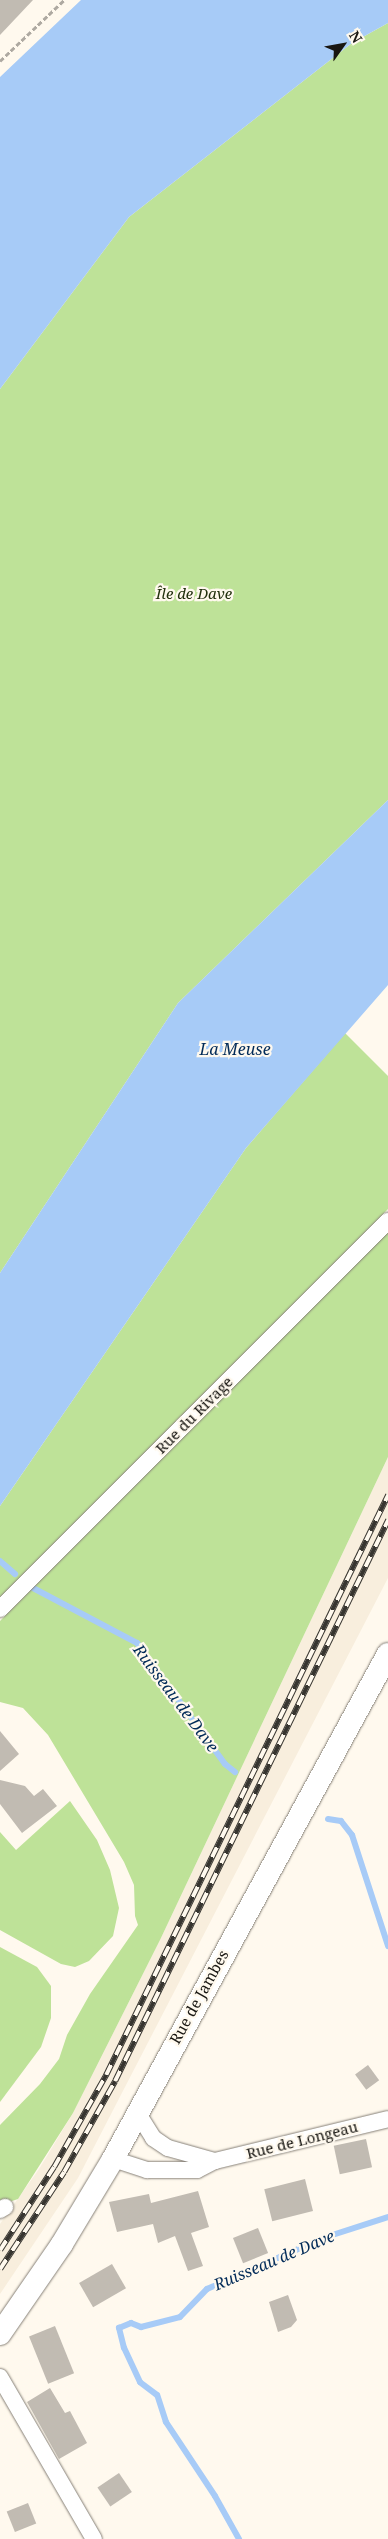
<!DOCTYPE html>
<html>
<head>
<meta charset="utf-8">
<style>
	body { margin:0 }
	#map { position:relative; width:388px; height:2539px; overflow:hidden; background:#fff9ee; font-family:"Noto Serif",serif }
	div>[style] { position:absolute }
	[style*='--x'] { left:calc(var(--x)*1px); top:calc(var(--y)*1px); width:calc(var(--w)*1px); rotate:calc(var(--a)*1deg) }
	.built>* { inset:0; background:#f8eedd }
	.green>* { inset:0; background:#bee298 }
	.water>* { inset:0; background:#a7cbf7 }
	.stream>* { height:6px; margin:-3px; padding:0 3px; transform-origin:3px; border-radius:3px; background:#a7cbf7 }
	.building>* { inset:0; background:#c1bbb2; transform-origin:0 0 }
	.path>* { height:3px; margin-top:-1.5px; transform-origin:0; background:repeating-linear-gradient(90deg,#aea9a1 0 5px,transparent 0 7.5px) }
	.roads { filter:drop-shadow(0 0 1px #878178) drop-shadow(0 0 1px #878178) }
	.minor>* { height:16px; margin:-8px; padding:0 8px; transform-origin:8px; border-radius:8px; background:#fff }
	.secondary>* { height:22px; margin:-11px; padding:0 11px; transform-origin:11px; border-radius:11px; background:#fff }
	.rail>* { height:5.5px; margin-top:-2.75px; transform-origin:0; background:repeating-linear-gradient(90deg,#fff9ee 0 11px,#373530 0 22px); box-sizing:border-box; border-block:1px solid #373530 }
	span { translate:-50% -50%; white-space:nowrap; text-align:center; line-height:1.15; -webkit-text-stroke:4.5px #fff9ee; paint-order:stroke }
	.park-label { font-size:15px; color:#22310e; font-style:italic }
	.street-label { font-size:15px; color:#181612 }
	.water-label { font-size:16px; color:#022b58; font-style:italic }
	.north { position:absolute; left:318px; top:20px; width:50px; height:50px; -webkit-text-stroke:4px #fff9ee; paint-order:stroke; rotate:58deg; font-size:14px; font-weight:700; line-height:20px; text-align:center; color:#181612 }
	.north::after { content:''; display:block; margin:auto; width:18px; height:22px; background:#181612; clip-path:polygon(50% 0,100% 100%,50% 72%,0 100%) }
</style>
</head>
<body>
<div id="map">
	<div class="built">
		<div style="clip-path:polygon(388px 1457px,388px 1578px,78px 2178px,0 2294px,0 2224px,39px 2169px,73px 2113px,160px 1940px)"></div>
	</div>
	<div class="green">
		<div style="clip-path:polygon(388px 23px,388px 800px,178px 1003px,0 1273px,0 389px,129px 217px,352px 43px)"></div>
		<div style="clip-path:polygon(345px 1033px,388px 1076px,388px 1209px,0 1597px,0 1506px,246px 1148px)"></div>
		<div style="clip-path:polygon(388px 1232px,388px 1457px,160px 1940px,73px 2113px,18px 2199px,0 2205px,0 2125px,40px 2084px,59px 2059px,67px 2035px,90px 1994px,138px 1925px,135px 1916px,134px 1885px,124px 1862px,48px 1735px,23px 1708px,0 1702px,0 1621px)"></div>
		<div style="clip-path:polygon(70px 1801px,97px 1840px,110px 1870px,119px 1908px,113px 1936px,89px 1961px,75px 1967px,61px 1964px,0 1930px,0 1832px,16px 1850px)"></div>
		<div style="clip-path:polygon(0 1947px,37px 1967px,51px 1986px,51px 2018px,41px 2047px,0 2102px)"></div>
	</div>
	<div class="water">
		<div style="clip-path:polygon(81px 0,388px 0,388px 23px,352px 43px,129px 217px,0 389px,0 77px)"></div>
		<div style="clip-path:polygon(388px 800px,388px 985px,246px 1148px,0 1506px,0 1273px,178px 1003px)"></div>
	</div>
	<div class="stream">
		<div style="--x:0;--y:1561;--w:20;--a:41"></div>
		<div style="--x:33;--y:1588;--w:118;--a:27.9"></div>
		<div style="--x:137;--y:1643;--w:150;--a:54"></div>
		<div style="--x:225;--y:1764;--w:13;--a:39"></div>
		<div style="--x:328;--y:1819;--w:13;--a:9"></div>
		<div style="--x:341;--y:1821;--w:18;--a:52"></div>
		<div style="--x:352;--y:1835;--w:117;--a:72"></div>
		<div style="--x:239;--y:2539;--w:49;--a:-119.2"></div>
		<div style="--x:215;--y:2496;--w:89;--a:-123.5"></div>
		<div style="--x:166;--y:2422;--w:28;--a:-108"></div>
		<div style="--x:157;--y:2395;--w:21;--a:-143"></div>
		<div style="--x:140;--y:2382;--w:38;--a:-115"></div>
		<div style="--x:124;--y:2348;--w:21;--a:-104"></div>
		<div style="--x:119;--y:2328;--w:13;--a:-23"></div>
		<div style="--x:131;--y:2323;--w:11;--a:22"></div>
		<div style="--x:141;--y:2327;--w:40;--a:-14.4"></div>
		<div style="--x:180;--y:2317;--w:39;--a:-46"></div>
		<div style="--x:207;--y:2289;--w:127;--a:-23.7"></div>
		<div style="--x:323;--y:2238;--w:68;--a:-17.9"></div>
	</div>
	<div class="building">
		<div style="clip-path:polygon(0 0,33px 0,0 35px)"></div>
		<div style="clip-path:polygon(0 1731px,19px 1754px,0 1771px)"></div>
		<div style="clip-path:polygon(0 1780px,25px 1786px,34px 1796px,43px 1789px,57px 1806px,22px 1833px,0 1804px)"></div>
		<div style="left:368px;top:2065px;width:19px;height:16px;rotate:54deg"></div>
		<div style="left:366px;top:2139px;width:29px;height:33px;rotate:78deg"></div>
		<div style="left:305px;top:2179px;width:33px;height:42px;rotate:76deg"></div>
		<div style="clip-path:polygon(198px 2191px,209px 2227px,191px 2233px,203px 2266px,188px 2271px,175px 2236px,158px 2243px,153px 2224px,117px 2232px,109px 2202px,149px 2194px,151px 2203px)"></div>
		<div style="left:258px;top:2228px;width:27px;height:27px;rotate:68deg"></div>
		<div style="left:112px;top:2264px;width:28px;height:38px;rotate:60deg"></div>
		<div style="clip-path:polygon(288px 2295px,297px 2320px,291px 2327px,278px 2332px,269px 2302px)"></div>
		<div style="left:55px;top:2326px;width:51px;height:28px;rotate:68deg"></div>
		<div style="clip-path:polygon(50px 2388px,65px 2413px,70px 2411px,87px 2443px,59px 2459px,27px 2402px)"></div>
		<div style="left:119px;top:2473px;width:23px;height:26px;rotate:56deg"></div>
		<div style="left:28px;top:2503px;width:22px;height:23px;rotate:68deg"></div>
	</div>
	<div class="path">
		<div style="--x:0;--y:61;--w:88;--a:-43.6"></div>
	</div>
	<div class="roads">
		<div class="minor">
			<div style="--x:0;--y:1609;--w:549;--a:-45"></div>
			<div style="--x:137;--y:2112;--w:31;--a:58"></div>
			<div style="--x:153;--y:2138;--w:18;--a:34"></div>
			<div style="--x:168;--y:2148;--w:49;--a:15.5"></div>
			<div style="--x:113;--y:2159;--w:36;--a:18"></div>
			<div style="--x:147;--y:2170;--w:50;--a:0"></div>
			<div style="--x:197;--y:2170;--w:20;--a:-27"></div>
			<div style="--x:215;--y:2161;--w:178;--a:-13.6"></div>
			<div style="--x:0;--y:2210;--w:6;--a:-31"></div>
			<div style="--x:0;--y:2377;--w:187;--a:59.9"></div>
		</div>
		<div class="secondary">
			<div style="--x:0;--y:2334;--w:109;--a:-55.4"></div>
			<div style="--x:62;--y:2244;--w:99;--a:-59"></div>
			<div style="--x:113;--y:2159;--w:575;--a:-61.43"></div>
		</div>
	</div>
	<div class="rail">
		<div style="--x:0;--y:2250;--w:99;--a:-57"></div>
		<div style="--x:54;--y:2167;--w:106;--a:-60.5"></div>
		<div style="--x:106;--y:2075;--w:645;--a:-64.07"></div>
		<div style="--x:0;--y:2269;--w:116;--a:-56.6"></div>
		<div style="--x:64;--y:2172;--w:104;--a:-60.7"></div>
		<div style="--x:115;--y:2081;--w:624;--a:-64.05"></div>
	</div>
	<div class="park-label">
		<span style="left:194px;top:594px">Île de Dave</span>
	</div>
	<div class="street-label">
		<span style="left:194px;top:1415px;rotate:-45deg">Rue du Rivage</span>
		<span style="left:199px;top:1997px;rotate:-61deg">Rue de Jambes</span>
		<span style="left:302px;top:2140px;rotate:-14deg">Rue de Longeau</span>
	</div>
	<div class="water-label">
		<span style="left:235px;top:1049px">La Meuse</span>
		<span style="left:176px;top:1698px;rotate:53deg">Ruisseau de Dave</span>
		<span style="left:274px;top:2260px;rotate:-23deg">Ruisseau de Dave</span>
	</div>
	<div class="north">N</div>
</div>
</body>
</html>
